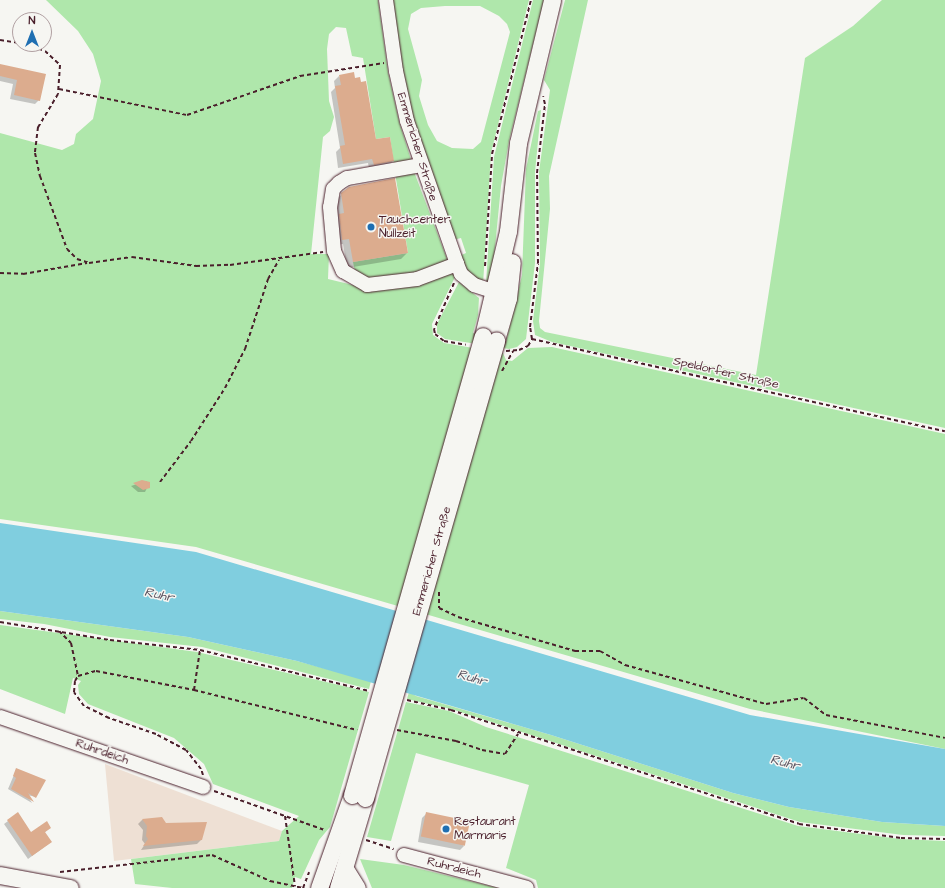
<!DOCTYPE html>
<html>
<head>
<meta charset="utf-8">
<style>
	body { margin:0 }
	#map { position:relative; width:945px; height:888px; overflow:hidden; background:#f6f6f2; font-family:"Architects Daughter",sans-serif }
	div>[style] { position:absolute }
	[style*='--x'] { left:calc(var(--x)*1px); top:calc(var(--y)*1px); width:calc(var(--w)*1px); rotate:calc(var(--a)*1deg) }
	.built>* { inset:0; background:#eee0d4 }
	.green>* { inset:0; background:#afe7ab }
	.water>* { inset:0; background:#80cedf }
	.shadow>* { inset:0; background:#0003 }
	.building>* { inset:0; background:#dcac8e; transform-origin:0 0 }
	.path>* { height:2px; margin-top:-1px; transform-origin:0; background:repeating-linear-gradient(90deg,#4a1f2b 0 4px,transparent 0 7px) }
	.roads { filter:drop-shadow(0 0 1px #4a1f2b) drop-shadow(0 0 1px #4a1f2b) }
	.minor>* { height:14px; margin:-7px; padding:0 7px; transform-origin:7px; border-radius:7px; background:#f6f6f2 }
	.major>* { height:17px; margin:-8.5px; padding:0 8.5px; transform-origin:8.5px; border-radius:8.5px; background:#f6f6f2 }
	.bridges { filter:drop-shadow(0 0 1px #4a1f2b) drop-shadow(0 0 1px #4a1f2b) }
	.major-bridge>* { height:17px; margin:-8.5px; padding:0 8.5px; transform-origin:8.5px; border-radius:8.5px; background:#f6f6f2 }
	.dots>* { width:11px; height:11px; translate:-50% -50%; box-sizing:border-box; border:2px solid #f6f6f2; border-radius:50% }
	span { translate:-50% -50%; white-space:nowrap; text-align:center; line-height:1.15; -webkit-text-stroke:3px #f6f6f2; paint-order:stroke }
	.street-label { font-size:12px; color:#4a1f2b }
	.poi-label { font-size:12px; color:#4a1f2b }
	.left { translate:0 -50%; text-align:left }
	.water-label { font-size:13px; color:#5a5461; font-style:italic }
	.north { position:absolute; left:12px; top:12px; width:40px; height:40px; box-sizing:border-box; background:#f6f6f2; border:1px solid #b1a0a2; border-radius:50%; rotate:0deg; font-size:11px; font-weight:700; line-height:16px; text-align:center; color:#4a1f2b }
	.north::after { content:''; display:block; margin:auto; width:14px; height:18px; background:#1f6fb2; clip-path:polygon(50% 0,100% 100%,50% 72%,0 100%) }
</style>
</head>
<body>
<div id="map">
	<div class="built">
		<div style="clip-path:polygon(105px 764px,282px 831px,279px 841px,114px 861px)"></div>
	</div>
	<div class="green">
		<div style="clip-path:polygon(46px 0,378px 0,388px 72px,399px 121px,412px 163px,394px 165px,390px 137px,376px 139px,363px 58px,352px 56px,346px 28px,336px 27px,329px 34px,327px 49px,329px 101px,334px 117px,330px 131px,323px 137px,311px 254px,329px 254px,328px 279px,357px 286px,451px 269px,455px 277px,432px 324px,433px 335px,444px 343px,503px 353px,506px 360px,512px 361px,528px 348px,552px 347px,945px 434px,945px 749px,750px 709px,196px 547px,0 519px,0 133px,62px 150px,74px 144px,76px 134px,93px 119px,101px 81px,93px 54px,78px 31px)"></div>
		<div style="clip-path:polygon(evenodd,391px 0,529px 0,491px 153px,483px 285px,466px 273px,459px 256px,466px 253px,461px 238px,453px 240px,411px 121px,391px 0,445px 6px,480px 6px,499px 16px,507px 24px,510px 32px,481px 142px,473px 149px,452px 148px,437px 141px,428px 125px,419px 96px,422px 80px,408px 29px,411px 14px,421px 8px,445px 6px)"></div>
		<div style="clip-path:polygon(533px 0,544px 0,509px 141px,501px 186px,492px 278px,486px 284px,494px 157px)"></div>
		<div style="clip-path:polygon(565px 0,588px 0,549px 176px,550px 209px,539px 321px,540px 328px,545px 332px,756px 375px,805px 58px,853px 26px,882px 0,945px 0,945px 428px,552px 342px,535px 335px,533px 321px,540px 263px,539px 172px,550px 90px,544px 80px)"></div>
		<div style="clip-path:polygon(541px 110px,535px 172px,535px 263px,526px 339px,517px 347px,509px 349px,445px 339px,437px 333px,437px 324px,459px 282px,479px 298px,478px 315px,473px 333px,506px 342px,522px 275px,526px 169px,538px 111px)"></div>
		<div style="clip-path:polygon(413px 169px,449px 264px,416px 276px,368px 281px,355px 272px,353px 262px,408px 253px,395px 173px)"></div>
		<div style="clip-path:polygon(0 611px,188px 637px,297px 661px,371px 681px,369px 689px,202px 647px,110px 637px,44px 624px,0 619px)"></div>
		<div style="clip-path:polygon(0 625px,197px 652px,369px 692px,330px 827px,319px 840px,301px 879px,295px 877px,292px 888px,172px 888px,135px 884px,131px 859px,279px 841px,282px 831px,299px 816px,213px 784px,204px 764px,174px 738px,88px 704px,79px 694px,78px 685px,81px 681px,73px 678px,65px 714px,0 689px)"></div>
		<div style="clip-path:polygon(409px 692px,416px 696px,551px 735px,733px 793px,789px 807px,882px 822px,945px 826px,945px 836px,903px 835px,800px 822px,451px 709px,407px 699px)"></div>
		<div style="clip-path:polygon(406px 702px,449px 711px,486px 727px,798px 826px,900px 839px,945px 841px,945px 888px,538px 888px,536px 880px,506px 868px,529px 785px,416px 753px,391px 841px,367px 837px)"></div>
		<div style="clip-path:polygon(360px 859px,404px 865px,498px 888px,372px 888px)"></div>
	</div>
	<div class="water">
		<div style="clip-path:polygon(0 523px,196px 552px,750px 715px,945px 749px,945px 826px,882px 822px,789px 807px,733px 793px,551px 735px,297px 661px,188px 637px,0 611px)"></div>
	</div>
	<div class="shadow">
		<div style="clip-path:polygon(0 65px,45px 75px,39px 100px,35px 104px,10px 99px,13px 84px,0 81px)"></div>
		<div style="clip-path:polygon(339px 76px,375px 140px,393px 161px,388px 166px,369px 169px,368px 163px,338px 168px,336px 152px,340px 148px,331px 92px,335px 88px,334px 81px)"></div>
		<div style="clip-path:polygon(342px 194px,407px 253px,401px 259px,347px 268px,343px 244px,336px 245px,334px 221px,338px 217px,336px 200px)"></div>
		<div style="clip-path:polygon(146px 481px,149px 484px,145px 492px,138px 492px,131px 486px)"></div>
		<div style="clip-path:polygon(16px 770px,36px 797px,27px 795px,32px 803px,8px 789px)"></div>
		<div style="clip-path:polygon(427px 813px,464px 846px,460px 850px,418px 842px,422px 818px)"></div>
		<div style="clip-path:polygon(161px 818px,166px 824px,201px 840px,197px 844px,141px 850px,145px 844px,142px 840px,143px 830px,138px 824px,142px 820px)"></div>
		<div style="clip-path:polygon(8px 821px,31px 833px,50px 828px,44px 833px,51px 842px,28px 859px,4px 824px)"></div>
	</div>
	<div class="building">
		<div style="clip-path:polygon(0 64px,46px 74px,40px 101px,14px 95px,17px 80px,0 76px)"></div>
		<div style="clip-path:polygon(354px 72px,355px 78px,360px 77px,361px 82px,366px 81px,376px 139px,390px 137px,394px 161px,374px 165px,372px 159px,343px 164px,340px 146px,345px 145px,335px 86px,341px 85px,339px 75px)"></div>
		<div style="clip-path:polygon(395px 178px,408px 253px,353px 262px,349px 239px,342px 240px,339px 214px,344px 213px,341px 193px,349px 187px)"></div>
		<div style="clip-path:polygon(142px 480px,150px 482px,150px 488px,143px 490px,133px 483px)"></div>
		<div style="clip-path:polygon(16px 768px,46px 780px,36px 798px,28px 793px,34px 802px,11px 789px,16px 778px,13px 776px)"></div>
		<div style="clip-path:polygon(18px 812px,31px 832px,47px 821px,51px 828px,45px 832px,52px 842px,32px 856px,7px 820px)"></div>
		<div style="left:426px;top:812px;width:45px;height:25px;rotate:12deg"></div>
		<div style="clip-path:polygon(162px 817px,166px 823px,207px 822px,202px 840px,143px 846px,148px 839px,146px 836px,147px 826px,142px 819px)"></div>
	</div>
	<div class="path">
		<div style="--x:0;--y:40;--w:20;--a:9"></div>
		<div style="--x:25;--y:44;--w:21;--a:19"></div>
		<div style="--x:45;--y:51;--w:21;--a:43"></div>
		<div style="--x:60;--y:65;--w:29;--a:94"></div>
		<div style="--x:58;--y:94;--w:39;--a:121"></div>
		<div style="--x:38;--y:127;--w:26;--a:97"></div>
		<div style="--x:35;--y:153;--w:24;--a:78"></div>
		<div style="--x:40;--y:176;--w:78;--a:69.7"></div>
		<div style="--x:67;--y:249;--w:14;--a:45"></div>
		<div style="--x:77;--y:259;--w:13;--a:18"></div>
		<div style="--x:89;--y:263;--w:43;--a:-7.9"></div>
		<div style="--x:132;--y:257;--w:65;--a:8"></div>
		<div style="--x:196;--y:266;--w:34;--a:-2"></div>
		<div style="--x:230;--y:265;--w:94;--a:-8"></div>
		<div style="--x:59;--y:89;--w:131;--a:11.5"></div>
		<div style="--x:187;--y:115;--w:120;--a:-19"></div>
		<div style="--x:300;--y:76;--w:85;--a:-8.8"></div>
		<div style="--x:485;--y:266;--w:112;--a:-86.4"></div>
		<div style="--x:492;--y:154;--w:159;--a:-75.8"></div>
		<div style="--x:0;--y:273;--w:23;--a:2"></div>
		<div style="--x:23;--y:274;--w:65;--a:-9.8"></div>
		<div style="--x:454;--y:283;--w:50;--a:113.5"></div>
		<div style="--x:434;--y:329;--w:5;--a:79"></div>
		<div style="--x:435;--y:334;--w:11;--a:38"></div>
		<div style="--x:444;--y:341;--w:22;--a:10"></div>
		<div style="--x:532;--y:339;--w:423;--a:12.6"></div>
		<div style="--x:532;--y:339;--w:12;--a:-99"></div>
		<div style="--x:530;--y:327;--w:64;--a:-82.9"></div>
		<div style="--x:538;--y:263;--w:90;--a:-90.6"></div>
		<div style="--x:537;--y:173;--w:69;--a:-83.4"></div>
		<div style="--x:545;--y:104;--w:8;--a:-104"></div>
		<div style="--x:506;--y:351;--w:13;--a:-4"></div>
		<div style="--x:519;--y:350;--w:10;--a:-24"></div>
		<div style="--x:528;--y:346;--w:8;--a:-60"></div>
		<div style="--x:502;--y:371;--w:23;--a:-61"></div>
		<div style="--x:160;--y:482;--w:51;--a:-52.9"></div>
		<div style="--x:191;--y:441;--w:63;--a:-57.3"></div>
		<div style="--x:225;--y:388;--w:44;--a:-62.9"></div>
		<div style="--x:245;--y:349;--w:74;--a:-71.8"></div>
		<div style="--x:268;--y:279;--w:22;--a:-60"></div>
		<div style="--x:439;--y:592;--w:16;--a:90"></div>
		<div style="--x:439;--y:608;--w:21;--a:25"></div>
		<div style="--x:458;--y:617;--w:122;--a:16.2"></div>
		<div style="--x:575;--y:651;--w:25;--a:0"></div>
		<div style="--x:600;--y:651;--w:29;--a:29"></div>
		<div style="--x:625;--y:665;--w:146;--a:15.5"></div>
		<div style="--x:766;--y:704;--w:38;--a:-9"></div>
		<div style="--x:804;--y:698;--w:28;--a:38"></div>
		<div style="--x:826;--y:715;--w:121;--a:10.9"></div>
		<div style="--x:0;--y:622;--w:111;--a:9.3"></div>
		<div style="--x:110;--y:640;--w:91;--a:6.3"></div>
		<div style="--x:200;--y:650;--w:174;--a:13.6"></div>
		<div style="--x:59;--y:631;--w:17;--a:45"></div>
		<div style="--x:71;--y:643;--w:34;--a:78"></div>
		<div style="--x:194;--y:690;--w:40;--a:-81.5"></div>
		<div style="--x:407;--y:700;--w:45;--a:12.8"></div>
		<div style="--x:451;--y:710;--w:366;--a:18.1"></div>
		<div style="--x:799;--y:824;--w:103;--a:7.8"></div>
		<div style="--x:901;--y:838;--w:44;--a:1.3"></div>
		<div style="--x:397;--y:730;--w:60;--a:10.6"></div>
		<div style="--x:456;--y:741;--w:28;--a:19"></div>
		<div style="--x:482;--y:750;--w:23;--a:10"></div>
		<div style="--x:505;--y:754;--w:24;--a:-57"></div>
		<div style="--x:203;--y:775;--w:6;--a:-108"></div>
		<div style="--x:201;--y:769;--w:24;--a:-128"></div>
		<div style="--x:186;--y:750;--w:34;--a:-152"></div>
		<div style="--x:156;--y:734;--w:50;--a:-161.2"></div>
		<div style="--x:109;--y:718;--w:28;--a:-154"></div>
		<div style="--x:84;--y:706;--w:17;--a:-126"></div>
		<div style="--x:74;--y:692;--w:11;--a:-85"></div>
		<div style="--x:75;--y:681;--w:6;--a:-59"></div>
		<div style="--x:78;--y:676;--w:19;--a:-16"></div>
		<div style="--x:96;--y:671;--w:100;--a:11"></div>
		<div style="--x:194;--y:690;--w:168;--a:13.8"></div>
		<div style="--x:214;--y:791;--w:118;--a:19.4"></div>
		<div style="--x:285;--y:816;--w:71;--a:81.9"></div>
		<div style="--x:366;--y:840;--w:29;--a:18"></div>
		<div style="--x:60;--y:872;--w:153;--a:-6.4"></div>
		<div style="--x:212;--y:855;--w:64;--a:24.1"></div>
		<div style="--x:270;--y:881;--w:35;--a:12"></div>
		<div style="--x:303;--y:888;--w:17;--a:-69"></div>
	</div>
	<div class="roads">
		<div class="minor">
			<div style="--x:386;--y:0;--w:72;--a:82"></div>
			<div style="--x:396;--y:71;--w:51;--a:77.6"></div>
			<div style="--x:407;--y:121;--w:151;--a:70.7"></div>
			<div style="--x:457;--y:264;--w:11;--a:68"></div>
			<div style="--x:461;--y:274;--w:17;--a:40"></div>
			<div style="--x:474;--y:285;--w:23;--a:18"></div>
			<div style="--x:421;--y:165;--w:75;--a:170"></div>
			<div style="--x:347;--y:178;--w:9;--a:148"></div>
			<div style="--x:339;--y:183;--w:8;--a:135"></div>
			<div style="--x:333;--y:189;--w:18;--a:99"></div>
			<div style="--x:330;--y:207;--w:44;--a:84.8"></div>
			<div style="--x:334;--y:251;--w:22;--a:66"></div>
			<div style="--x:343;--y:271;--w:28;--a:30"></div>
			<div style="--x:367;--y:285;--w:50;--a:-6.8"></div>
			<div style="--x:417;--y:279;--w:43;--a:-20.6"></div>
			<div style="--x:0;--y:717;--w:215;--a:19"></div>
			<div style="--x:404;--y:855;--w:127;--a:15"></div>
		</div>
		<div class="major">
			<div style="--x:483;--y:336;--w:108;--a:-76.6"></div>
			<div style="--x:508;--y:231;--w:89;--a:-83.5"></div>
			<div style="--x:518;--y:143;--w:147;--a:-76.6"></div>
			<div style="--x:496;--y:340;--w:44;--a:-74.1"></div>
			<div style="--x:508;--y:298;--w:36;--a:-84"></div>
			<div style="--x:345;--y:869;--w:22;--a:58"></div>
			<div style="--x:0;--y:875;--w:71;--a:10.5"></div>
			<div style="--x:319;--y:888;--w:99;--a:-70.5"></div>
			<div style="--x:338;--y:888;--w:94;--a:-73.3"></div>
		</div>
	</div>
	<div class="bridges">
		<div class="major-bridge">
			<div style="--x:352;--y:795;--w:477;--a:-74.1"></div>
			<div style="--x:365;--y:798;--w:476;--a:-74"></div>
		</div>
	</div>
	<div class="dots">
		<div style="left:371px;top:227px;background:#1f6fb2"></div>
		<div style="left:446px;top:829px;background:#1f6fb2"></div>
	</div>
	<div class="street-label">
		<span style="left:417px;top:147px;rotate:73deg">Emmericher Straße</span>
		<span style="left:726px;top:373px;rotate:13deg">Speldorfer Straße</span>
		<span style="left:432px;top:561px;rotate:-74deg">Emmericher Straße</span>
		<span style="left:102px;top:752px;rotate:19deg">Ruhrdeich</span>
		<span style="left:454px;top:868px;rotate:14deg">Ruhrdeich</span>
	</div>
	<div class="poi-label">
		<span class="left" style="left:379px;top:227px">Tauchcenter<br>Nullzeit</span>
		<span class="left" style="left:454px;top:829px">Restaurant<br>Marmaris</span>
	</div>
	<div class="water-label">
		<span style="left:159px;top:595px;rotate:12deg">Ruhr</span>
		<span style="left:472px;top:678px;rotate:16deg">Ruhr</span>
		<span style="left:785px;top:763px;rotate:14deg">Ruhr</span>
	</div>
	<div class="north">N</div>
</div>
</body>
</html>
